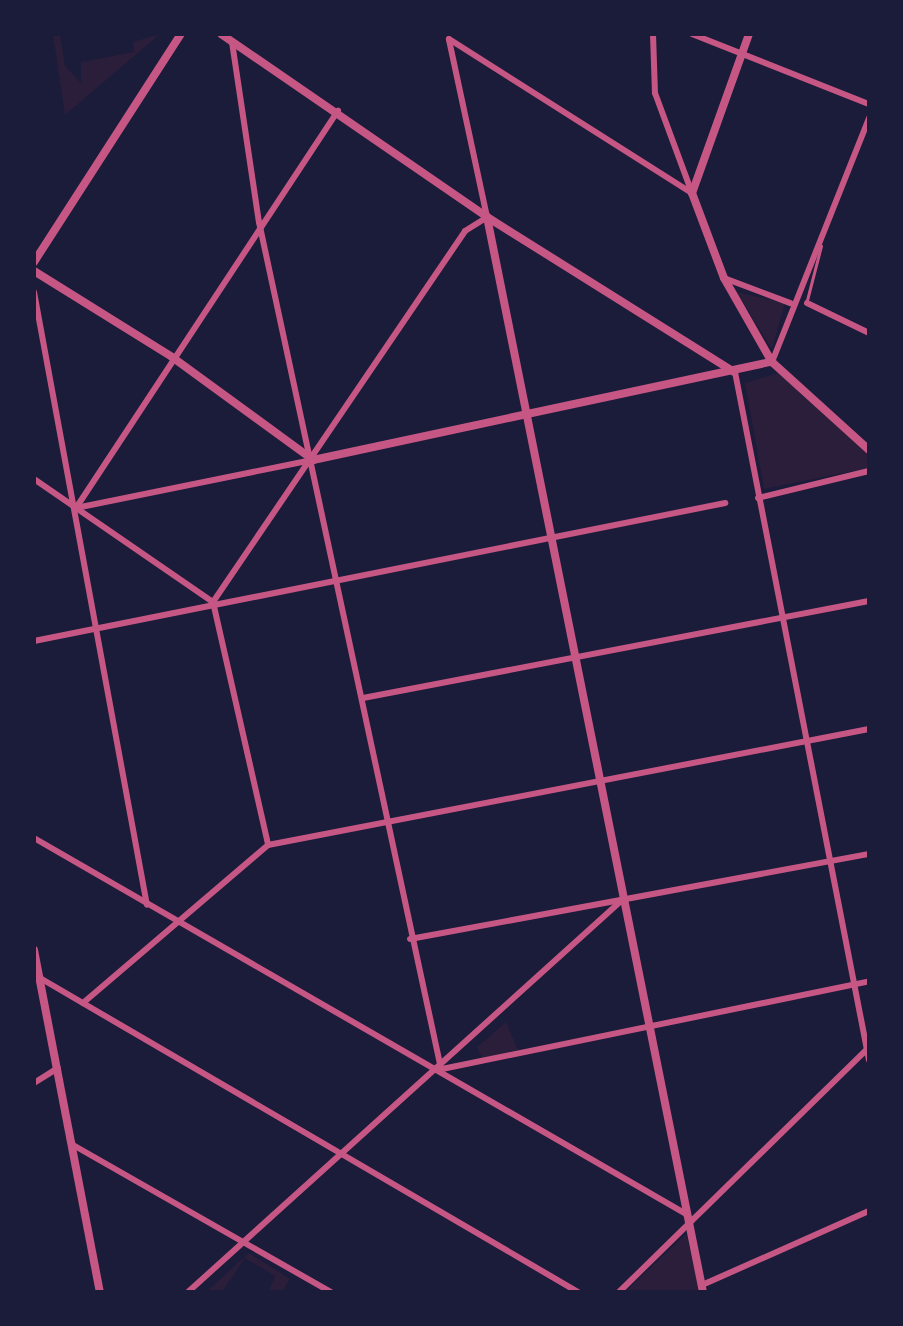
<!DOCTYPE html>
<html>
<head>
<meta charset="utf-8">
<style>
	body { margin:0 }
	#map { position:relative; width:903px; height:1326px; overflow:hidden; background:#1b1b3a; font-family:"Roboto Serif",serif }
	div>[style] { position:absolute }
	[style*='--x'] { left:calc(var(--x)*1px); top:calc(var(--y)*1px); width:calc(var(--w)*1px); rotate:calc(var(--a)*1deg) }
	.green>* { inset:0; background:#2a1e3b }
	.service>* { height:3px; margin:-1.5px; padding:0 1.5px; transform-origin:1.5px; border-radius:1.5px; background:#c65784 }
	.minor>* { height:6px; margin:-3px; padding:0 3px; transform-origin:3px; border-radius:3px; background:#c65784 }
	.tertiary>* { height:8px; margin:-4px; padding:0 4px; transform-origin:4px; border-radius:4px; background:#c65784 }
	span { translate:-50% -50%; white-space:nowrap; text-align:center; line-height:1.15; -webkit-text-stroke:6px #1b1b3a; paint-order:stroke }
	.frame { position:absolute; inset:0; border:36px solid #1b1b3a; pointer-events:none }
</style>
</head>
<body>
<div id="map">
	<div class="green">
		<div style="clip-path:polygon(53px 34px,60px 34px,65px 66px,81px 83px,81px 62px,134px 52px,133px 42px,160px 34px,65px 115px)"></div>
		<div style="clip-path:polygon(737px 292px,785px 303px,772px 349px,755px 322px)"></div>
		<div style="clip-path:polygon(778px 373px,869px 452px,869px 468px,764px 489px,745px 383px)"></div>
		<div style="clip-path:polygon(506px 1022px,518px 1050px,482px 1058px,477px 1047px)"></div>
		<div style="clip-path:polygon(686px 1234px,700px 1292px,625px 1292px)"></div>
		<div style="clip-path:polygon(249px 1253px,290px 1279px,282px 1292px,268px 1292px,275px 1276px,245px 1258px,222px 1292px,206px 1292px)"></div>
	</div>
	<div class="service">
		<div style="--x:807;--y:300;--w:56;--a:-75.5"></div>
	</div>
	<div class="minor">
		<div style="--x:653;--y:34;--w:59;--a:88.1"></div>
		<div style="--x:655;--y:93;--w:107;--a:69.7"></div>
		<div style="--x:692;--y:34;--w:190;--a:21.6"></div>
		<div style="--x:449;--y:39;--w:288;--a:32.4"></div>
		<div style="--x:232;--y:42;--w:182;--a:81.5"></div>
		<div style="--x:259;--y:222;--w:866;--a:77.87"></div>
		<div style="--x:724;--y:278;--w:71;--a:20.7"></div>
		<div style="--x:34;--y:292;--w:623;--a:79.56"></div>
		<div style="--x:807;--y:303;--w:69;--a:25.8"></div>
		<div style="--x:772;--y:362;--w:263;--a:-68.3"></div>
		<div style="--x:735;--y:372;--w:701;--a:78.98"></div>
		<div style="--x:34;--y:479;--w:217;--a:34.5"></div>
		<div style="--x:758;--y:498;--w:114;--a:-13.7"></div>
		<div style="--x:76;--y:508;--w:476;--a:-56.6"></div>
		<div style="--x:76;--y:508;--w:241;--a:-11.5"></div>
		<div style="--x:213;--y:602;--w:448;--a:-55.8"></div>
		<div style="--x:465;--y:231;--w:26;--a:-32"></div>
		<div style="--x:487;--y:217;--w:182;--a:-102.1"></div>
		<div style="--x:213;--y:602;--w:249;--a:77.2"></div>
		<div style="--x:34;--y:641;--w:705;--a:-11.29"></div>
		<div style="--x:363;--y:698;--w:515;--a:-10.85"></div>
		<div style="--x:34;--y:838;--w:753;--a:29.97"></div>
		<div style="--x:410;--y:939;--w:467;--a:-10.5"></div>
		<div style="--x:40;--y:978;--w:623;--a:30.27"></div>
		<div style="--x:83;--y:1003;--w:243;--a:-40.5"></div>
		<div style="--x:268;--y:845;--w:612;--a:-10.92"></div>
		<div style="--x:442;--y:1069;--w:436;--a:-11.6"></div>
		<div style="--x:34;--y:1083;--w:28;--a:-32"></div>
		<div style="--x:73;--y:1145;--w:297;--a:29.7"></div>
		<div style="--x:702;--y:1285;--w:183;--a:-23.9"></div>
		<div style="--x:188;--y:1292;--w:583;--a:-42.08"></div>
		<div style="--x:619;--y:1292;--w:349;--a:-44.4"></div>
	</div>
	<div class="tertiary">
		<div style="--x:221;--y:34;--w:323;--a:34.5"></div>
		<div style="--x:487;--y:217;--w:292;--a:32.1"></div>
		<div style="--x:749;--y:34;--w:169;--a:109.7"></div>
		<div style="--x:692;--y:193;--w:91;--a:69.4"></div>
		<div style="--x:724;--y:278;--w:97;--a:60.3"></div>
		<div style="--x:772;--y:362;--w:131;--a:42.2"></div>
		<div style="--x:487;--y:217;--w:1096;--a:78.64"></div>
		<div style="--x:34;--y:262;--w:271;--a:-57.2"></div>
		<div style="--x:34;--y:271;--w:163;--a:31.9"></div>
		<div style="--x:172;--y:357;--w:175;--a:36.1"></div>
		<div style="--x:313;--y:460;--w:469;--a:-12.1"></div>
		<div style="--x:34;--y:950;--w:348;--a:79.1"></div>
	</div>
	<div class="frame"></div>
</div>
</body>
</html>
